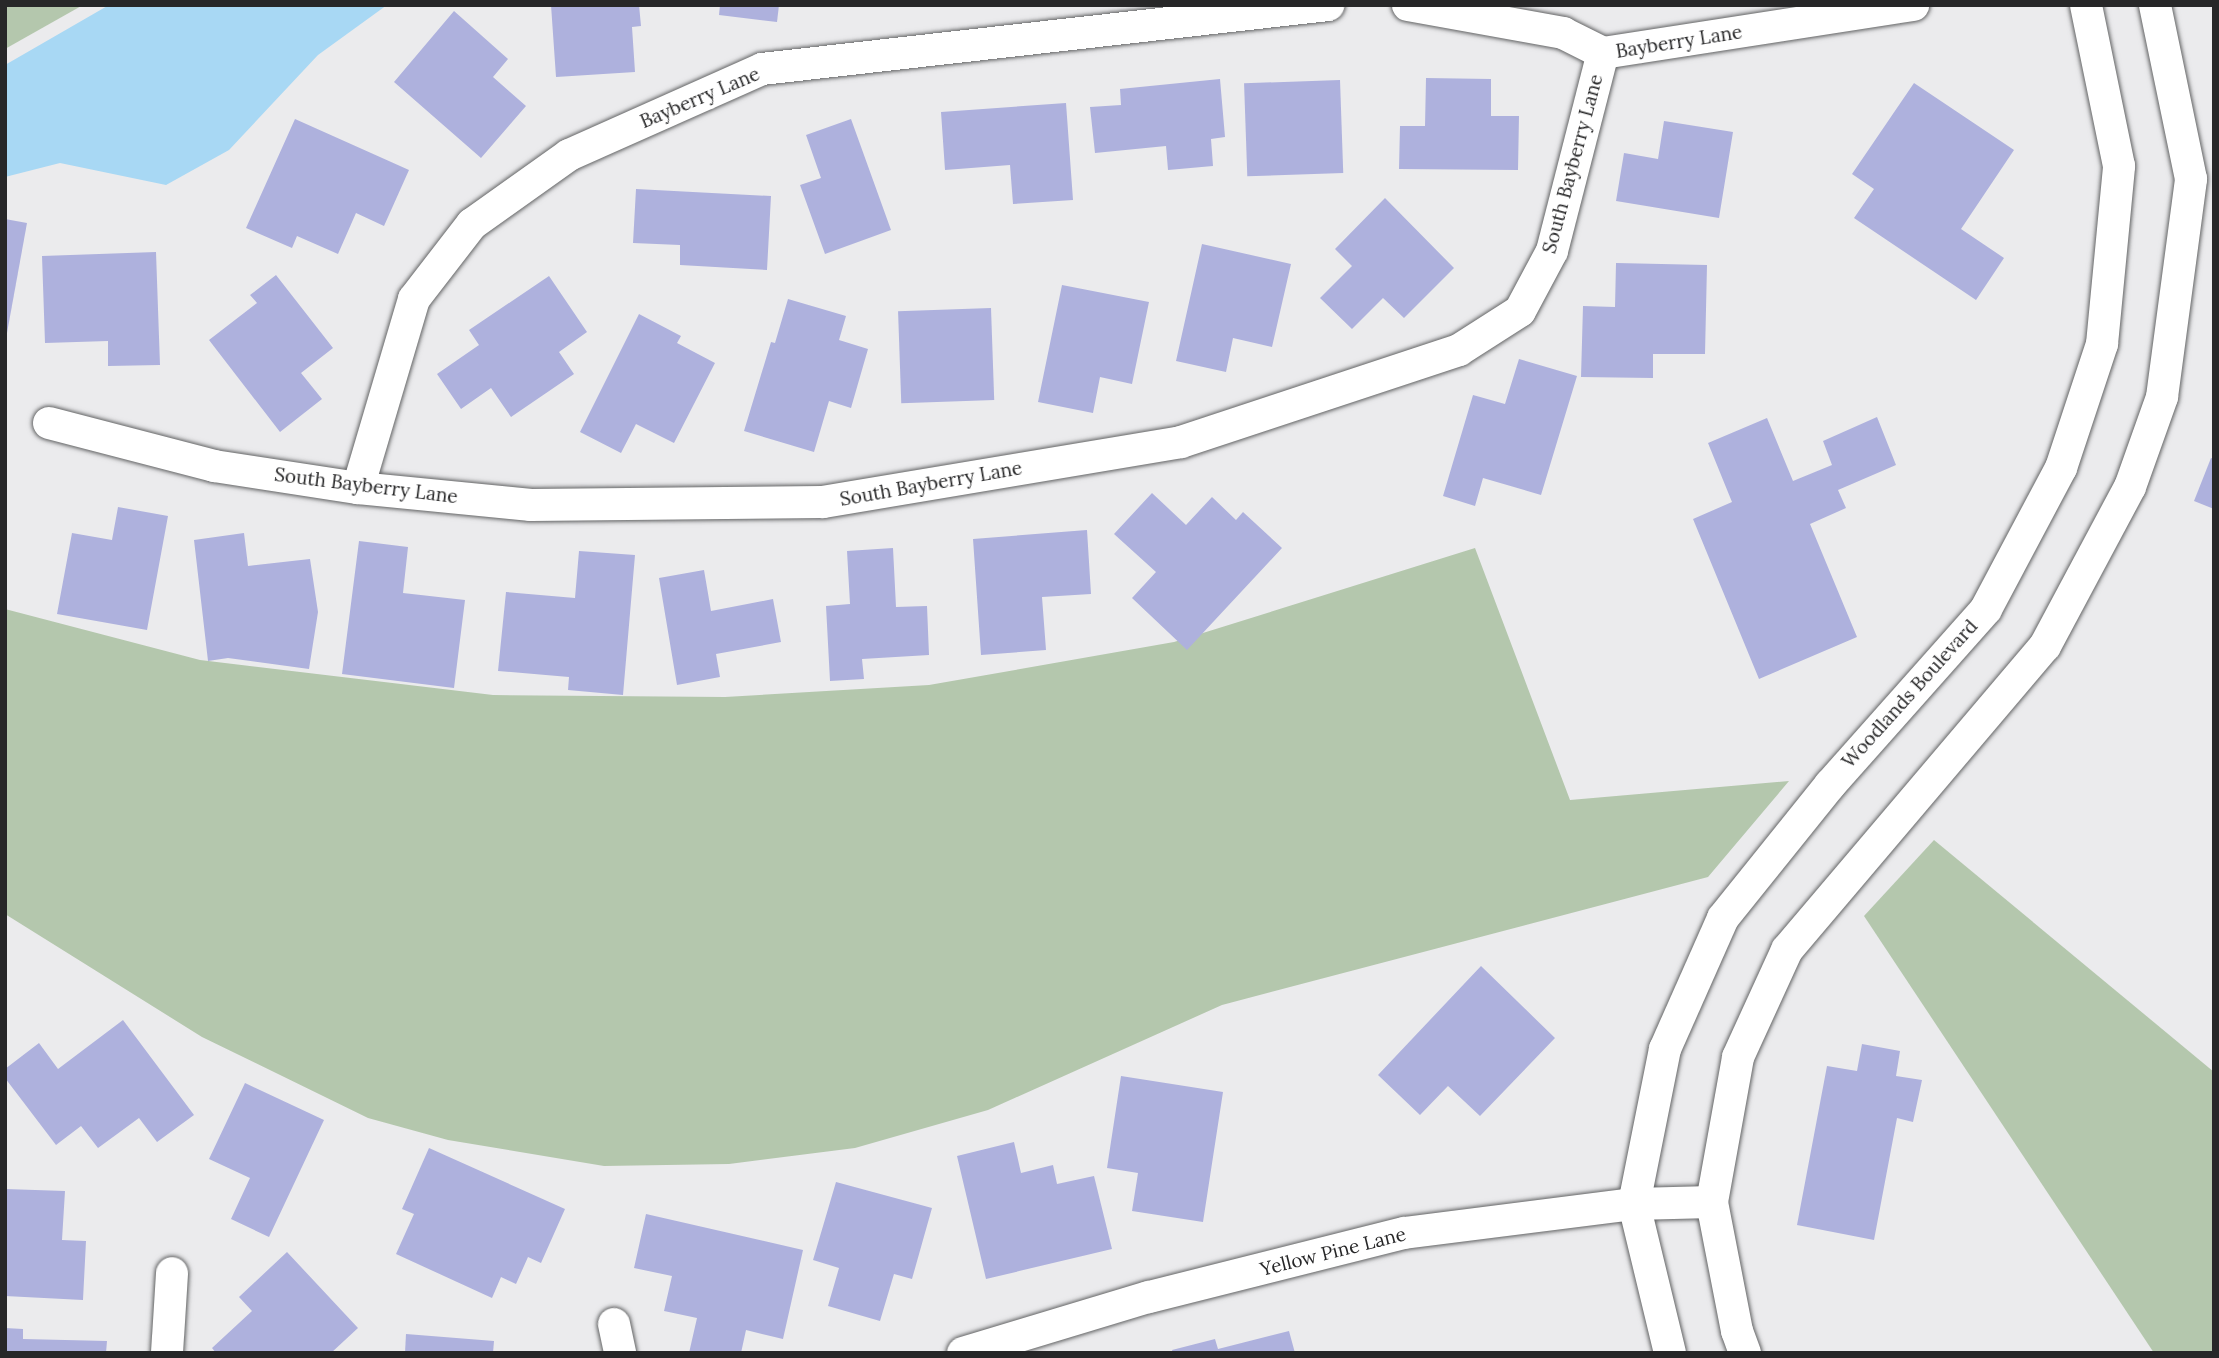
<!DOCTYPE html>
<html>
<head>
<meta charset="utf-8">
<style>
	body { margin:0 }
	#map { position:relative; width:2219px; height:1358px; overflow:hidden; background:#ebebed; font-family:Lora,serif }
	div>[style] { position:absolute }
	[style*='--x'] { left:calc(var(--x)*1px); top:calc(var(--y)*1px); width:calc(var(--w)*1px); rotate:calc(var(--a)*1deg) }
	.green>* { inset:0; background:#b4c7ad }
	.water>* { inset:0; background:#a8d8f4 }
	.building>* { inset:0; background:#aeb1dd; transform-origin:0 0 }
	.roads { filter:drop-shadow(0 0 2px #636465) drop-shadow(0 0 2px #636465) }
	.street>* { height:32px; margin:-16px; padding:0 16px; transform-origin:16px; border-radius:16px; background:#fff }
	span { translate:-50% -50%; white-space:nowrap; text-align:center; line-height:1.15; -webkit-text-stroke:7px #fff; paint-order:stroke }
	.street-label { font-size:19px; color:#272728 }
	.frame { position:absolute; inset:0; border:7px solid #272728; pointer-events:none }
</style>
</head>
<body>
<div id="map">
	<div class="green">
		<div style="clip-path:polygon(5px 5px,83px 5px,5px 49px)"></div>
		<div style="clip-path:polygon(1475px 548px,1570px 800px,1789px 781px,1708px 877px,1222px 1005px,988px 1110px,855px 1148px,729px 1164px,604px 1166px,448px 1140px,368px 1118px,202px 1037px,5px 914px,5px 609px,200px 660px,493px 695px,725px 697px,929px 685px,1174px 642px)"></div>
		<div style="clip-path:polygon(1934px 840px,2214px 1072px,2214px 1353px,2154px 1353px,1864px 916px)"></div>
	</div>
	<div class="water">
		<div style="clip-path:polygon(109px 5px,387px 5px,318px 55px,229px 150px,166px 185px,60px 163px,5px 177px,5px 65px)"></div>
	</div>
	<div class="building">
		<div style="clip-path:polygon(551px 5px,639px 5px,641px 26px,632px 27px,635px 72px,556px 77px)"></div>
		<div style="clip-path:polygon(720px 5px,779px 5px,777px 22px,719px 15px)"></div>
		<div style="clip-path:polygon(454px 11px,508px 59px,493px 77px,526px 106px,481px 158px,394px 82px)"></div>
		<div style="clip-path:polygon(1426px 78px,1491px 79px,1491px 116px,1519px 116px,1518px 170px,1399px 169px,1400px 126px,1425px 126px)"></div>
		<div style="clip-path:polygon(1220px 79px,1225px 137px,1211px 139px,1213px 166px,1168px 170px,1166px 146px,1095px 153px,1090px 107px,1121px 105px,1120px 89px)"></div>
		<div style="left:1340px;top:80px;width:93px;height:96px;rotate:88deg"></div>
		<div style="clip-path:polygon(1914px 83px,2014px 150px,1961px 229px,2004px 258px,1976px 300px,1854px 218px,1874px 189px,1852px 174px)"></div>
		<div style="clip-path:polygon(1066px 103px,1073px 200px,1013px 204px,1010px 165px,945px 170px,941px 112px)"></div>
		<div style="clip-path:polygon(295px 119px,409px 170px,384px 226px,356px 213px,338px 254px,297px 236px,292px 248px,246px 228px)"></div>
		<div style="clip-path:polygon(851px 119px,891px 230px,825px 254px,800px 185px,821px 178px,806px 135px)"></div>
		<div style="clip-path:polygon(1664px 121px,1733px 132px,1719px 218px,1616px 201px,1624px 153px,1658px 159px)"></div>
		<div style="clip-path:polygon(636px 189px,771px 196px,767px 270px,680px 265px,680px 245px,633px 243px)"></div>
		<div style="clip-path:polygon(1385px 198px,1454px 268px,1404px 318px,1383px 298px,1352px 329px,1320px 298px,1352px 266px,1335px 249px)"></div>
		<div style="clip-path:polygon(5px 219px,27px 223px,7px 333px,5px 333px)"></div>
		<div style="clip-path:polygon(1202px 244px,1291px 264px,1272px 347px,1233px 338px,1226px 372px,1176px 361px)"></div>
		<div style="clip-path:polygon(156px 252px,160px 365px,108px 366px,108px 341px,45px 343px,42px 256px)"></div>
		<div style="clip-path:polygon(1616px 263px,1707px 265px,1705px 354px,1653px 354px,1653px 378px,1581px 377px,1583px 306px,1615px 307px)"></div>
		<div style="clip-path:polygon(276px 275px,333px 348px,301px 373px,322px 399px,280px 432px,209px 340px,257px 303px,250px 295px)"></div>
		<div style="clip-path:polygon(549px 276px,587px 332px,559px 352px,574px 374px,511px 417px,491px 388px,461px 409px,437px 374px,479px 345px,469px 330px)"></div>
		<div style="clip-path:polygon(1062px 285px,1149px 302px,1132px 384px,1100px 377px,1093px 413px,1038px 402px)"></div>
		<div style="clip-path:polygon(788px 299px,846px 316px,839px 340px,868px 349px,851px 408px,829px 401px,814px 452px,744px 431px,771px 342px,775px 343px)"></div>
		<div style="left:991px;top:308px;width:92px;height:93px;rotate:88deg"></div>
		<div style="clip-path:polygon(639px 314px,681px 336px,677px 343px,715px 363px,674px 443px,636px 424px,621px 453px,580px 432px)"></div>
		<div style="clip-path:polygon(1519px 359px,1577px 376px,1541px 495px,1483px 478px,1475px 506px,1443px 496px,1473px 395px,1505px 404px)"></div>
		<div style="clip-path:polygon(1877px 417px,1896px 465px,1838px 490px,1846px 508px,1810px 524px,1857px 637px,1759px 679px,1693px 519px,1732px 502px,1708px 443px,1767px 418px,1793px 481px,1832px 465px,1823px 441px)"></div>
		<div style="clip-path:polygon(2211px 458px,2214px 459px,2214px 509px,2194px 501px)"></div>
		<div style="clip-path:polygon(1152px 493px,1186px 525px,1212px 497px,1236px 520px,1243px 512px,1282px 548px,1187px 650px,1132px 598px,1156px 572px,1114px 534px)"></div>
		<div style="clip-path:polygon(118px 507px,168px 516px,147px 630px,57px 614px,72px 533px,112px 540px)"></div>
		<div style="clip-path:polygon(1087px 530px,1091px 594px,1042px 597px,1046px 650px,981px 655px,973px 539px)"></div>
		<div style="clip-path:polygon(244px 533px,248px 566px,310px 559px,318px 612px,309px 669px,228px 658px,208px 661px,194px 540px)"></div>
		<div style="clip-path:polygon(359px 541px,408px 547px,403px 593px,465px 600px,454px 688px,342px 674px)"></div>
		<div style="clip-path:polygon(893px 548px,896px 607px,927px 606px,929px 655px,862px 659px,864px 679px,830px 681px,826px 606px,850px 604px,847px 551px)"></div>
		<div style="clip-path:polygon(579px 551px,635px 555px,623px 695px,568px 690px,569px 677px,498px 671px,506px 592px,575px 598px)"></div>
		<div style="clip-path:polygon(704px 570px,711px 611px,773px 599px,781px 642px,716px 654px,720px 677px,677px 685px,659px 578px)"></div>
		<div style="clip-path:polygon(1481px 966px,1555px 1038px,1480px 1116px,1448px 1086px,1420px 1115px,1378px 1075px)"></div>
		<div style="clip-path:polygon(123px 1020px,194px 1115px,157px 1142px,139px 1118px,98px 1148px,81px 1126px,56px 1145px,5px 1078px,5px 1069px,39px 1043px,58px 1069px)"></div>
		<div style="clip-path:polygon(1862px 1044px,1900px 1051px,1896px 1076px,1922px 1080px,1913px 1122px,1897px 1118px,1874px 1240px,1797px 1225px,1827px 1066px,1857px 1071px)"></div>
		<div style="clip-path:polygon(1121px 1076px,1223px 1092px,1203px 1222px,1132px 1211px,1138px 1173px,1107px 1168px)"></div>
		<div style="clip-path:polygon(245px 1083px,324px 1120px,269px 1237px,231px 1219px,250px 1178px,209px 1159px)"></div>
		<div style="clip-path:polygon(1014px 1142px,1021px 1173px,1053px 1165px,1057px 1184px,1094px 1176px,1112px 1249px,986px 1279px,957px 1156px)"></div>
		<div style="clip-path:polygon(429px 1148px,565px 1209px,541px 1263px,528px 1257px,516px 1284px,501px 1277px,492px 1298px,396px 1254px,414px 1214px,402px 1209px)"></div>
		<div style="clip-path:polygon(836px 1182px,932px 1208px,912px 1279px,894px 1274px,880px 1321px,828px 1306px,839px 1268px,813px 1260px)"></div>
		<div style="clip-path:polygon(5px 1189px,65px 1191px,62px 1240px,86px 1241px,83px 1300px,5px 1296px)"></div>
		<div style="clip-path:polygon(646px 1214px,803px 1250px,783px 1339px,746px 1330px,741px 1353px,689px 1353px,697px 1318px,664px 1311px,672px 1276px,634px 1268px)"></div>
		<div style="clip-path:polygon(287px 1252px,358px 1328px,331px 1353px,216px 1353px,212px 1348px,252px 1311px,239px 1297px)"></div>
		<div style="clip-path:polygon(5px 1328px,23px 1329px,23px 1339px,107px 1341px,106px 1353px,5px 1353px)"></div>
		<div style="clip-path:polygon(1289px 1331px,1295px 1353px,1173px 1353px,1172px 1350px,1215px 1339px,1218px 1349px)"></div>
		<div style="clip-path:polygon(406px 1334px,494px 1341px,493px 1353px,405px 1353px)"></div>
	</div>
	<div class="roads">
		<div class="street">
			<div style="--x:1408;--y:5;--w:158;--a:10.2"></div>
			<div style="--x:1563;--y:33;--w:45;--a:26.6"></div>
			<div style="--x:1603;--y:53;--w:314;--a:-8.8"></div>
			<div style="--x:49;--y:423;--w:171;--a:14.6"></div>
			<div style="--x:214;--y:466;--w:146;--a:8.7"></div>
			<div style="--x:358;--y:488;--w:174;--a:5.6"></div>
			<div style="--x:531;--y:505;--w:292;--a:-0.6"></div>
			<div style="--x:823;--y:502;--w:363;--a:-9.5"></div>
			<div style="--x:1181;--y:442;--w:293;--a:-18.3"></div>
			<div style="--x:1459;--y:350;--w:72;--a:-32.6"></div>
			<div style="--x:1520;--y:311;--w:68;--a:-61.9"></div>
			<div style="--x:1552;--y:251;--w:204;--a:-75.6"></div>
			<div style="--x:358;--y:488;--w:197;--a:-73.5"></div>
			<div style="--x:414;--y:299;--w:95;--a:-52.3"></div>
			<div style="--x:472;--y:224;--w:119;--a:-35.4"></div>
			<div style="--x:569;--y:155;--w:211;--a:-24"></div>
			<div style="--x:762;--y:69;--w:570;--a:-6.45"></div>
			<div style="--x:614;--y:1324;--w:30;--a:78"></div>
			<div style="--x:167;--y:1353;--w:80;--a:-86.4"></div>
			<div style="--x:963;--y:1353;--w:194;--a:-16.8"></div>
			<div style="--x:1149;--y:1297;--w:263;--a:-14.1"></div>
			<div style="--x:1404;--y:1233;--w:232;--a:-7.2"></div>
			<div style="--x:1634;--y:1204;--w:78;--a:-1.5"></div>
			<div style="--x:1670;--y:1353;--w:153;--a:-103.6"></div>
			<div style="--x:1634;--y:1204;--w:158;--a:-78.7"></div>
			<div style="--x:1665;--y:1049;--w:143;--a:-66.1"></div>
			<div style="--x:1723;--y:918;--w:171;--a:-51.2"></div>
			<div style="--x:1830;--y:785;--w:235;--a:-48.4"></div>
			<div style="--x:1986;--y:609;--w:160;--a:-62"></div>
			<div style="--x:2061;--y:468;--w:131;--a:-71.7"></div>
			<div style="--x:2102;--y:344;--w:179;--a:-84.5"></div>
			<div style="--x:2119;--y:166;--w:164;--a:-101.6"></div>
			<div style="--x:1745;--y:1353;--w:23;--a:-110"></div>
			<div style="--x:1737;--y:1331;--w:131;--a:-101"></div>
			<div style="--x:1712;--y:1202;--w:147;--a:-79.8"></div>
			<div style="--x:1738;--y:1057;--w:118;--a:-65.4"></div>
			<div style="--x:1787;--y:950;--w:399;--a:-49.7"></div>
			<div style="--x:2045;--y:646;--w:180;--a:-61.9"></div>
			<div style="--x:2130;--y:487;--w:96;--a:-70.4"></div>
			<div style="--x:2162;--y:397;--w:220;--a:-82.4"></div>
			<div style="--x:2191;--y:179;--w:178;--a:-101.7"></div>
		</div>
	</div>
	<div class="street-label">
		<span style="left:1679px;top:42px;rotate:-9deg">Bayberry Lane</span>
		<span style="left:700px;top:98px;rotate:-23deg">Bayberry Lane</span>
		<span style="left:1573px;top:164px;rotate:-75deg">South Bayberry Lane</span>
		<span style="left:931px;top:484px;rotate:-10deg">South Bayberry Lane</span>
		<span style="left:366px;top:486px;rotate:7deg">South Bayberry Lane</span>
		<span style="left:1910px;top:694px;rotate:-48deg">Woodlands Boulevard</span>
		<span style="left:1333px;top:1252px;rotate:-14deg">Yellow Pine Lane</span>
	</div>
	<div class="frame"></div>
</div>
</body>
</html>
